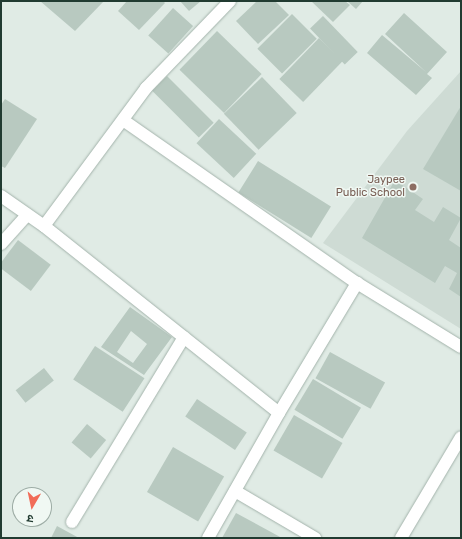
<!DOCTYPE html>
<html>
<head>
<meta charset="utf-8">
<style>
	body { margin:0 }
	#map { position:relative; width:462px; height:539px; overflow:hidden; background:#e0ebe5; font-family:Rubik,"Noto Sans Devanagari",sans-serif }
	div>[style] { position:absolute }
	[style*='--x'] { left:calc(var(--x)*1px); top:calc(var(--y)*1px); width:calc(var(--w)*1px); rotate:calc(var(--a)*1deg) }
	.built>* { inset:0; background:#cedbd4 }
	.building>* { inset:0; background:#b8c9c0; transform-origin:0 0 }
	.roads { filter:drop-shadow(0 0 1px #a3b3ab) drop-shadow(0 0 1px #a3b3ab) }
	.minor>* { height:12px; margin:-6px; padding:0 6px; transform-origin:6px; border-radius:6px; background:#fff }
	.dots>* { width:11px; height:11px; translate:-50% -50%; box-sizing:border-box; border:2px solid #f0f8f3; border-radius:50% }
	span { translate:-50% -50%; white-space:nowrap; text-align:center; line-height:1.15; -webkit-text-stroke:3px #f0f8f3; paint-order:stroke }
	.education-label { font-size:11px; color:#785e54 }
	.right { translate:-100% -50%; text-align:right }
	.frame { position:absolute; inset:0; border:2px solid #213b31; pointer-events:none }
	.north { position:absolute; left:12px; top:487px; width:40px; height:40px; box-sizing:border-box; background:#f0f8f3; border:1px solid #9daca5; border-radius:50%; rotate:189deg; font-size:11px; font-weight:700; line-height:16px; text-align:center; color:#213b31 }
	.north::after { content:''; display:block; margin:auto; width:14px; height:18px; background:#f16c58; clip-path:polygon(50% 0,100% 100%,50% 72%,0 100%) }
</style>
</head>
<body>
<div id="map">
	<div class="built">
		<div style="clip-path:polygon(461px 71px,461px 329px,323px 243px,407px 131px)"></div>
	</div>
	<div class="building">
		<div style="clip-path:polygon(40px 1px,104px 1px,75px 31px)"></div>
		<div style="clip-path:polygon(127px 1px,163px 1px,165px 3px,139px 30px,118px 11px)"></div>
		<div style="clip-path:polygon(180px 1px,201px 1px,189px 11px)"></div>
		<div style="clip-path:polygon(257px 1px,275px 1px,289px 15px,258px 44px,236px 21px)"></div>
		<div style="clip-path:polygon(311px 1px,345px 1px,350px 5px,333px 22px)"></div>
		<div style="clip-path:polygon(347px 1px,363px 1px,356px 9px)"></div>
		<div style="left:173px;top:8px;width:27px;height:37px;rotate:42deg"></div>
		<div style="clip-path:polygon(404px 13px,447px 52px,427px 74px,432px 78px,416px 95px,367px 53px,382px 35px,426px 72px,385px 34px)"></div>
		<div style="left:292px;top:14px;width:35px;height:49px;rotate:45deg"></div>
		<div style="left:323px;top:16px;width:50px;height:18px;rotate:46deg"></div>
		<div style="left:217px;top:31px;width:62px;height:54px;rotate:44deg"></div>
		<div style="left:319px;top:38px;width:33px;height:57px;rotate:44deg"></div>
		<div style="left:167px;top:76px;width:66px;height:21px;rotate:45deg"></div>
		<div style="left:262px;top:77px;width:50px;height:53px;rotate:46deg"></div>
		<div style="clip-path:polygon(5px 99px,37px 119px,5px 168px,1px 166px,1px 105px)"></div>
		<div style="clip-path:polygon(461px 106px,461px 191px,423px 169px)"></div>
		<div style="left:219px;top:119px;width:51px;height:33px;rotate:43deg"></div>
		<div style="left:258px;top:161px;width:86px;height:37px;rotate:32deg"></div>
		<div style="clip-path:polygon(395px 180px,423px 199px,415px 210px,434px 222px,443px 207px,461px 218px,449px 240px,461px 248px,461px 297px,449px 289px,457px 273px,445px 266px,435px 283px,362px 238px)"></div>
		<div style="left:18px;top:240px;width:41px;height:33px;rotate:37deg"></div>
		<div style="clip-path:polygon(evenodd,130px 307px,172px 337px,144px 375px,101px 347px,130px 307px,131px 331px,147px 344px,133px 363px,117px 352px,131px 331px)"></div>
		<div style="left:95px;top:346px;width:59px;height:40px;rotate:33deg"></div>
		<div style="left:330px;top:352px;width:63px;height:30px;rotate:29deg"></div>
		<div style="left:44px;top:368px;width:16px;height:36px;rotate:52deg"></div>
		<div style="left:313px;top:379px;width:56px;height:36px;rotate:31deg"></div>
		<div style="left:197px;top:399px;width:60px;height:21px;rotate:34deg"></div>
		<div style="left:294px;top:415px;width:56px;height:41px;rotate:30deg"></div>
		<div style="left:87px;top:424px;width:25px;height:24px;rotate:40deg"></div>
		<div style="left:173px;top:447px;width:59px;height:52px;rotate:30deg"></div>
		<div style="clip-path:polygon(236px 513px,282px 538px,222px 538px)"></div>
		<div style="clip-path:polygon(57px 526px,79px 538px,51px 538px)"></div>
	</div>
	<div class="roads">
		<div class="minor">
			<div style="--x:123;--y:120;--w:285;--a:34.9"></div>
			<div style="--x:357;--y:283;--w:122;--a:31.6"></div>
			<div style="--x:1;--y:196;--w:52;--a:34.9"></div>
			<div style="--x:44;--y:226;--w:172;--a:-53.5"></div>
			<div style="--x:146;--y:88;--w:121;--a:-46"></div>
			<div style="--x:44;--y:226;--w:300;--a:38.5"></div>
			<div style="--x:279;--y:413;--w:152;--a:-59"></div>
			<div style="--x:1;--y:244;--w:39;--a:-48"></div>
			<div style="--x:235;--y:491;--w:93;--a:30.4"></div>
			<div style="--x:72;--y:522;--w:216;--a:-58.8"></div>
			<div style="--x:208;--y:538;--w:144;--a:-60.4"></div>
			<div style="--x:401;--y:538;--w:117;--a:-59.3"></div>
		</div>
	</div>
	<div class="dots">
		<div style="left:413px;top:187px;background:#8d6e63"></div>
	</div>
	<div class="education-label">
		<span class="right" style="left:405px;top:187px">Jaypee<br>Public School</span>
	</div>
	<div class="frame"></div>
	<div class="north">उ</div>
</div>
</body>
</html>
